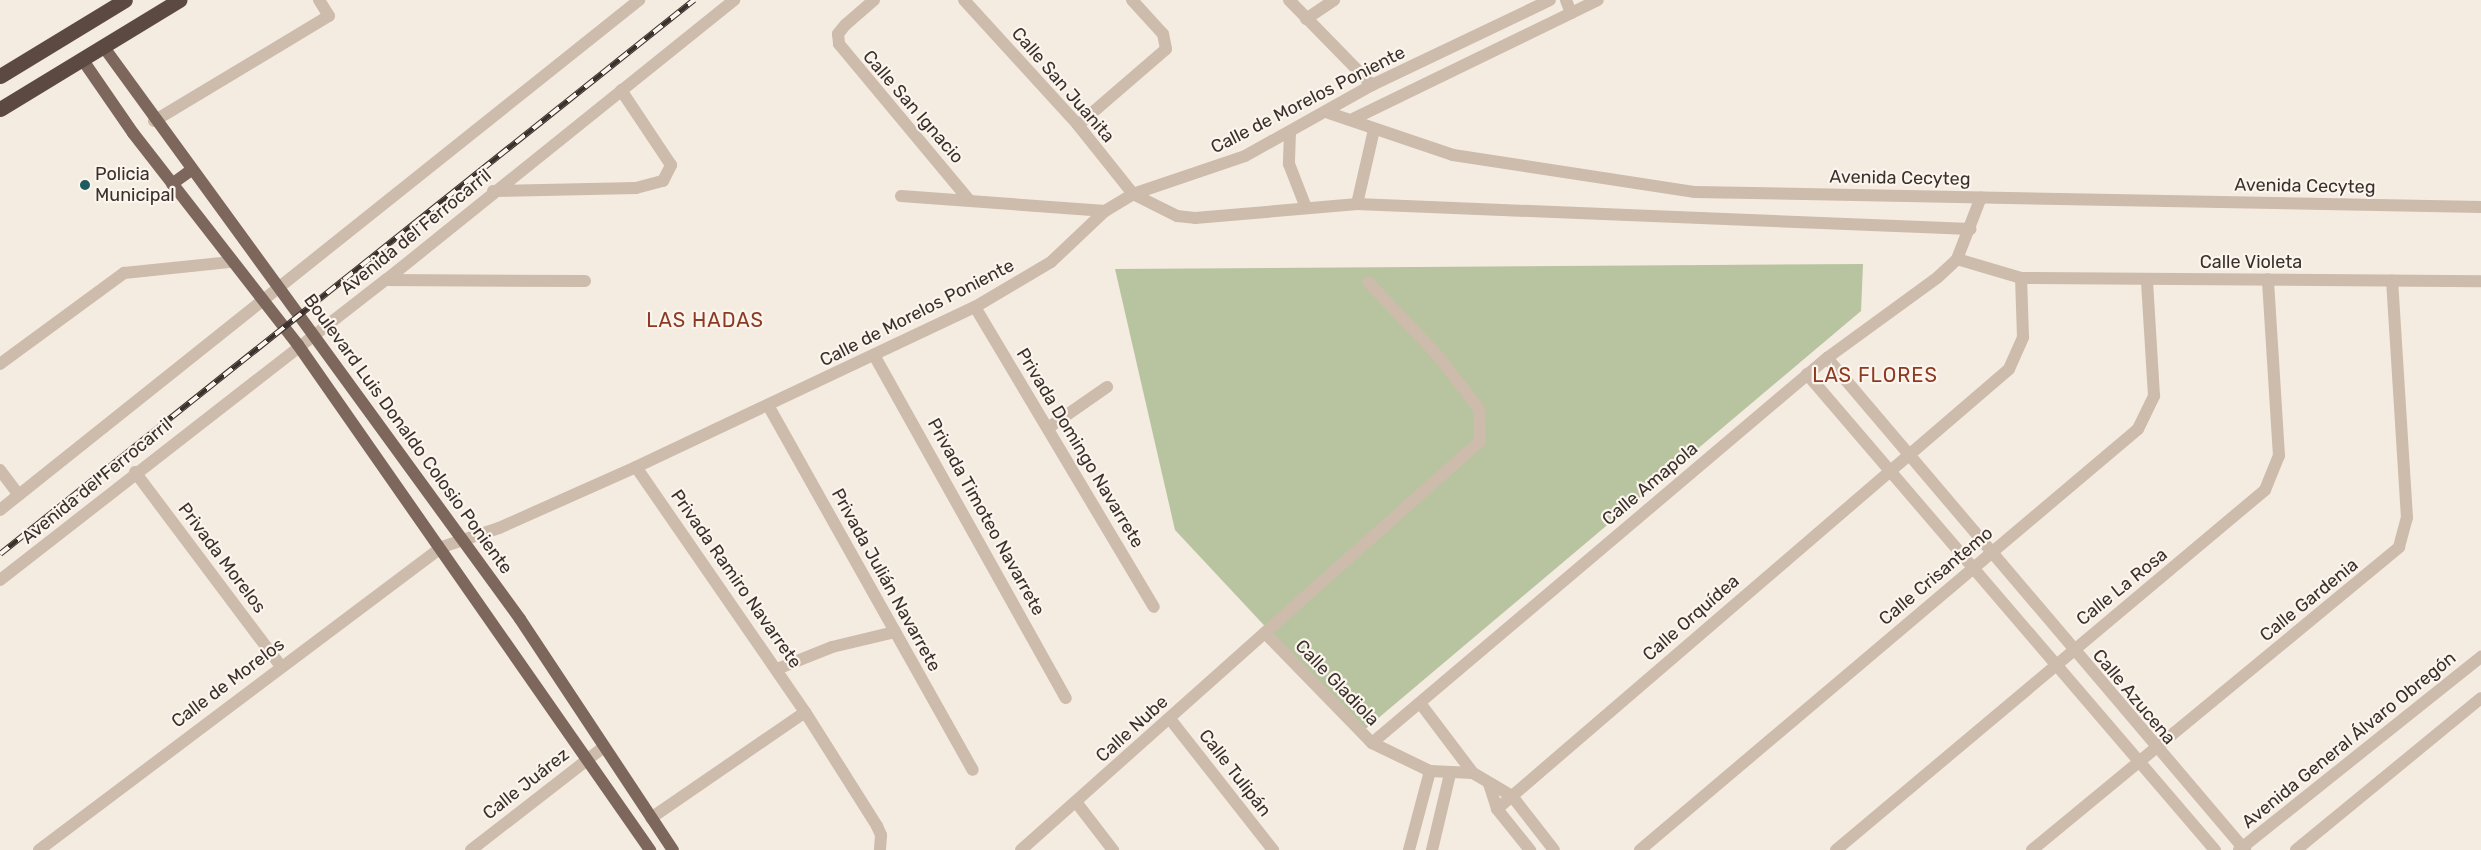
<!DOCTYPE html>
<html>
<head>
<meta charset="utf-8">
<style>
	body { margin:0 }
	#map { position:relative; width:2481px; height:850px; overflow:hidden; background:#f4ebe1; font-family:Rubik,sans-serif }
	div>[style] { position:absolute }
	[style*='--x'] { left:calc(var(--x)*1px); top:calc(var(--y)*1px); width:calc(var(--w)*1px); rotate:calc(var(--a)*1deg) }
	.green>* { inset:0; background:#b8c4a0 }
	.minor>* { height:12px; margin:-6px; padding:0 6px; transform-origin:6px; border-radius:6px; background:#cdbbac }
	.major>* { height:12px; margin:-6px; padding:0 6px; transform-origin:6px; border-radius:6px; background:#7d675c }
	.highway>* { height:15px; margin:-7.5px; padding:0 7.5px; transform-origin:7.5px; border-radius:7.5px; background:#5c4a42 }
	.rail>* { height:5.5px; margin-top:-2.75px; transform-origin:0; background:repeating-linear-gradient(90deg,#fbf5ee 0 11px,#3b302b 0 22px); box-sizing:border-box; border-block:1px solid #3b302b }
	.dots>* { width:14px; height:14px; translate:-50% -50%; box-sizing:border-box; border:2px solid #fbf5ee; border-radius:50% }
	span { translate:-50% -50%; white-space:nowrap; text-align:center; line-height:1.15; -webkit-text-stroke:4.5px #fbf5ee; paint-order:stroke }
	.street-label { font-size:18px; color:#3b302b }
	.poi-label { font-size:18px; color:#3b302b }
	.left { translate:0 -50%; text-align:left }
	.quarter-label { font-size:20px; color:#8c3b22; letter-spacing:1px }
</style>
</head>
<body>
<div id="map">
	<div class="green">
		<div style="clip-path:polygon(1863px 264px,1861px 311px,1363px 731px,1175px 530px,1115px 269px)"></div>
	</div>
	<div class="minor">
		<div style="--x:874;--y:0;--w:37;--a:139"></div>
		<div style="--x:846;--y:24;--w:13;--a:129"></div>
		<div style="--x:838;--y:34;--w:10;--a:84"></div>
		<div style="--x:839;--y:44;--w:203;--a:50.2"></div>
		<div style="--x:964;--y:0;--w:169;--a:47.6"></div>
		<div style="--x:1078;--y:125;--w:88;--a:51.4"></div>
		<div style="--x:1133;--y:194;--w:49;--a:26.6"></div>
		<div style="--x:1177;--y:216;--w:18;--a:6"></div>
		<div style="--x:1195;--y:218;--w:163;--a:-4.9"></div>
		<div style="--x:1357;--y:204;--w:614;--a:2.34"></div>
		<div style="--x:1289;--y:0;--w:119;--a:45.7"></div>
		<div style="--x:1566;--y:0;--w:14;--a:69"></div>
		<div style="--x:1306;--y:19;--w:34;--a:-34"></div>
		<div style="--x:1329;--y:113;--w:131;--a:18.7"></div>
		<div style="--x:1453;--y:155;--w:245;--a:8.7"></div>
		<div style="--x:1695;--y:192;--w:786;--a:1.09"></div>
		<div style="--x:1353;--y:119;--w:272;--a:-25.9"></div>
		<div style="--x:154;--y:121;--w:204;--a:-31"></div>
		<div style="--x:329;--y:16;--w:19;--a:-122"></div>
		<div style="--x:1078;--y:125;--w:116;--a:-40.8"></div>
		<div style="--x:1166;--y:49;--w:15;--a:-101"></div>
		<div style="--x:1163;--y:34;--w:46;--a:-132.4"></div>
		<div style="--x:1290;--y:132;--w:32;--a:92"></div>
		<div style="--x:1289;--y:164;--w:44;--a:68.7"></div>
		<div style="--x:493;--y:191;--w:143;--a:-1.2"></div>
		<div style="--x:636;--y:188;--w:28;--a:-15"></div>
		<div style="--x:663;--y:181;--w:18;--a:-63"></div>
		<div style="--x:671;--y:165;--w:90;--a:-123.7"></div>
		<div style="--x:901;--y:196;--w:205;--a:4.2"></div>
		<div style="--x:1357;--y:204;--w:76;--a:-77.1"></div>
		<div style="--x:1957;--y:259;--w:67;--a:16.5"></div>
		<div style="--x:2021;--y:278;--w:460;--a:0.4"></div>
		<div style="--x:386;--y:280;--w:199;--a:0.3"></div>
		<div style="--x:975;--y:307;--w:349;--a:59.2"></div>
		<div style="--x:874;--y:355;--w:393;--a:60.8"></div>
		<div style="--x:1827;--y:358;--w:646;--a:49.65"></div>
		<div style="--x:0;--y:364;--w:154;--a:-36.3"></div>
		<div style="--x:124;--y:273;--w:108;--a:-5.9"></div>
		<div style="--x:1807;--y:374;--w:627;--a:49.4"></div>
		<div style="--x:769;--y:407;--w:416;--a:60.7"></div>
		<div style="--x:1048;--y:428;--w:72;--a:-34.8"></div>
		<div style="--x:636;--y:467;--w:298;--a:55.4"></div>
		<div style="--x:805;--y:712;--w:135;--a:57.7"></div>
		<div style="--x:877;--y:826;--w:10;--a:66"></div>
		<div style="--x:881;--y:835;--w:15;--a:94"></div>
		<div style="--x:0;--y:470;--w:31;--a:53"></div>
		<div style="--x:135;--y:472;--w:241;--a:53.1"></div>
		<div style="--x:0;--y:510;--w:818;--a:-38.59"></div>
		<div style="--x:0;--y:580;--w:489;--a:-37.9"></div>
		<div style="--x:386;--y:280;--w:447;--a:-38.8"></div>
		<div style="--x:1265;--y:633;--w:153;--a:45.8"></div>
		<div style="--x:1372;--y:743;--w:64;--a:25.8"></div>
		<div style="--x:1430;--y:771;--w:43;--a:2.7"></div>
		<div style="--x:1473;--y:773;--w:45;--a:30.5"></div>
		<div style="--x:1512;--y:796;--w:68;--a:52.1"></div>
		<div style="--x:777;--y:669;--w:59;--a:-21.8"></div>
		<div style="--x:832;--y:647;--w:65;--a:-13.4"></div>
		<div style="--x:1420;--y:703;--w:88;--a:52.9"></div>
		<div style="--x:1170;--y:719;--w:167;--a:51.8"></div>
		<div style="--x:1372;--y:743;--w:596;--a:-40.24"></div>
		<div style="--x:1827;--y:358;--w:137;--a:-36.1"></div>
		<div style="--x:1938;--y:277;--w:26;--a:-43"></div>
		<div style="--x:1957;--y:259;--w:66;--a:-68.8"></div>
		<div style="--x:1489;--y:784;--w:26;--a:72"></div>
		<div style="--x:1497;--y:809;--w:53;--a:51.2"></div>
		<div style="--x:1076;--y:802;--w:61;--a:52.4"></div>
		<div style="--x:1497;--y:809;--w:675;--a:-40.67"></div>
		<div style="--x:2009;--y:369;--w:35;--a:-66"></div>
		<div style="--x:2023;--y:337;--w:59;--a:-91.9"></div>
		<div style="--x:651;--y:818;--w:187;--a:-34.5"></div>
		<div style="--x:39;--y:850;--w:504;--a:-36.94"></div>
		<div style="--x:442;--y:547;--w:60;--a:-18.4"></div>
		<div style="--x:499;--y:528;--w:150;--a:-24"></div>
		<div style="--x:636;--y:467;--w:375;--a:-25.3"></div>
		<div style="--x:975;--y:307;--w:88;--a:-30.6"></div>
		<div style="--x:1051;--y:262;--w:74;--a:-43.4"></div>
		<div style="--x:1105;--y:211;--w:33;--a:-31"></div>
		<div style="--x:1133;--y:194;--w:118;--a:-18.7"></div>
		<div style="--x:1245;--y:156;--w:145;--a:-29.2"></div>
		<div style="--x:1372;--y:85;--w:197;--a:-25.5"></div>
		<div style="--x:471;--y:850;--w:168;--a:-37.8"></div>
		<div style="--x:1021;--y:850;--w:615;--a:-41.7"></div>
		<div style="--x:1480;--y:441;--w:32;--a:-92"></div>
		<div style="--x:1479;--y:409;--w:66;--a:-127.6"></div>
		<div style="--x:1439;--y:357;--w:103;--a:-133.4"></div>
		<div style="--x:1409;--y:850;--w:82;--a:-75.1"></div>
		<div style="--x:1432;--y:850;--w:78;--a:-76.7"></div>
		<div style="--x:1640;--y:850;--w:652;--a:-40.21"></div>
		<div style="--x:2138;--y:429;--w:37;--a:-64"></div>
		<div style="--x:2154;--y:396;--w:116;--a:-93.5"></div>
		<div style="--x:1836;--y:850;--w:560;--a:-40"></div>
		<div style="--x:2265;--y:490;--w:37;--a:-68"></div>
		<div style="--x:2279;--y:456;--w:177;--a:-93.6"></div>
		<div style="--x:2032;--y:850;--w:476;--a:-39.5"></div>
		<div style="--x:2399;--y:547;--w:30;--a:-75"></div>
		<div style="--x:2407;--y:518;--w:238;--a:-93.6"></div>
		<div style="--x:2239;--y:850;--w:310;--a:-38.6"></div>
		<div style="--x:2296;--y:850;--w:239;--a:-39.4"></div>
	</div>
	<div class="major">
		<div style="--x:103;--y:46;--w:709;--a:53.95"></div>
		<div style="--x:520;--y:619;--w:277;--a:56.5"></div>
		<div style="--x:82;--y:59;--w:90;--a:55.4"></div>
		<div style="--x:133;--y:133;--w:269;--a:52.1"></div>
		<div style="--x:298;--y:345;--w:616;--a:55.12"></div>
		<div style="--x:172;--y:184;--w:24;--a:-36"></div>
	</div>
	<div class="highway">
		<div style="--x:0;--y:76;--w:146;--a:-31.3"></div>
		<div style="--x:0;--y:109;--w:210;--a:-31.3"></div>
	</div>
	<div class="rail">
		<div style="--x:0;--y:554;--w:888;--a:-38.6"></div>
	</div>
	<div class="dots">
		<div style="left:85px;top:185px;background:#1f5a5e"></div>
	</div>
	<div class="street-label">
		<span style="left:1063px;top:85px;rotate:49deg">Calle San Juanita</span>
		<span style="left:1308px;top:100px;rotate:-27deg">Calle de Morelos Poniente</span>
		<span style="left:913px;top:107px;rotate:49deg">Calle San Ignacio</span>
		<span style="left:1900px;top:178px;rotate:1deg">Avenida Cecyteg</span>
		<span style="left:2305px;top:186px;rotate:1deg">Avenida Cecyteg</span>
		<span style="left:416px;top:232px;rotate:-39deg">Avenida del Ferrocarril</span>
		<span style="left:2251px;top:262px">Calle Violeta</span>
		<span style="left:917px;top:313px;rotate:-27deg">Calle de Morelos Poniente</span>
		<span style="left:408px;top:434px;rotate:54deg">Boulevard Luis Donaldo Colosio Poniente</span>
		<span style="left:1080px;top:448px;rotate:59deg">Privada Domingo Navarrete</span>
		<span style="left:97px;top:481px;rotate:-39deg">Avenida del Ferrocarril</span>
		<span style="left:1650px;top:484px;rotate:-40deg">Calle Amapola</span>
		<span style="left:986px;top:517px;rotate:61deg">Privada Timoteo Navarrete</span>
		<span style="left:222px;top:558px;rotate:53deg">Privada Morelos</span>
		<span style="left:1936px;top:576px;rotate:-40deg">Calle Crisantemo</span>
		<span style="left:736px;top:579px;rotate:55deg">Privada Ramiro Navarrete</span>
		<span style="left:886px;top:580px;rotate:61deg">Privada Julián Navarrete</span>
		<span style="left:2122px;top:587px;rotate:-39deg">Calle La Rosa</span>
		<span style="left:2309px;top:600px;rotate:-39deg">Calle Gardenia</span>
		<span style="left:1691px;top:618px;rotate:-41deg">Calle Orquídea</span>
		<span style="left:228px;top:683px;rotate:-37deg">Calle de Morelos</span>
		<span style="left:1337px;top:683px;rotate:46deg">Calle Gladiola</span>
		<span style="left:2134px;top:697px;rotate:50deg">Calle Azucena</span>
		<span style="left:1132px;top:729px;rotate:-42deg">Calle Nube</span>
		<span style="left:2349px;top:740px;rotate:-39deg">Avenida General Álvaro Obregón</span>
		<span style="left:1235px;top:773px;rotate:52deg">Calle Tulipán</span>
		<span style="left:526px;top:784px;rotate:-38deg">Calle Juárez</span>
	</div>
	<div class="poi-label">
		<span class="left" style="left:95px;top:185px">Policia<br>Municipal</span>
	</div>
	<div class="quarter-label">
		<span style="left:705px;top:320px">LAS HADAS</span>
		<span style="left:1875px;top:375px">LAS FLORES</span>
	</div>
</div>
</body>
</html>
